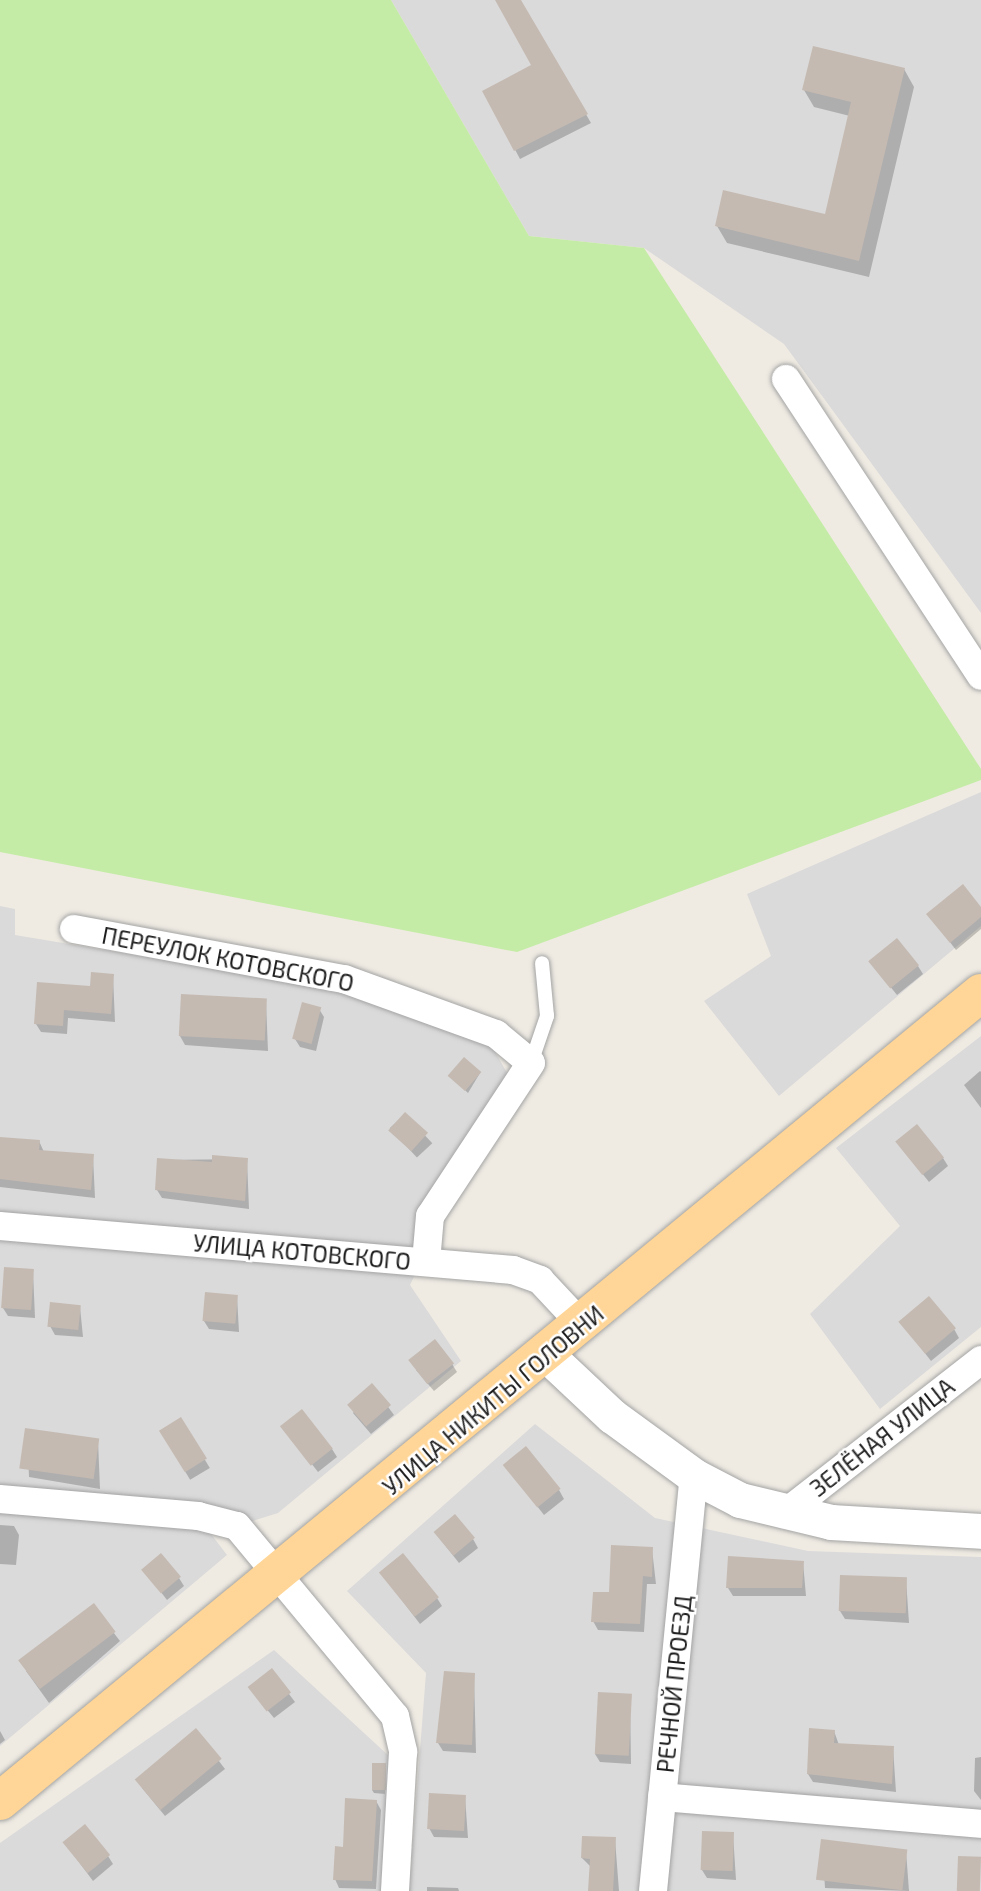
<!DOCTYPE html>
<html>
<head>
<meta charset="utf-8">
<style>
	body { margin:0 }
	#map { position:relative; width:981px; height:1891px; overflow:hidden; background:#efebe3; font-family:"Exo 2",sans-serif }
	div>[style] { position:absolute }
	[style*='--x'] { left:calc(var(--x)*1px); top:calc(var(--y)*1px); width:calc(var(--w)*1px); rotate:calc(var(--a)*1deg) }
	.residential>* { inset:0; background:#dbdada }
	.grass>* { inset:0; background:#c5eca6 }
	.shadow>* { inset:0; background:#0003; transform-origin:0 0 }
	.building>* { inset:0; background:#c4bab2; transform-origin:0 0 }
	.roads { filter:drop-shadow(0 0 2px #a4a4a4) drop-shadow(0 0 2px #a4a4a4) }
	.service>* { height:14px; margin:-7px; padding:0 7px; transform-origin:7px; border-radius:7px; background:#fff }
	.minor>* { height:28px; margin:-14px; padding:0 14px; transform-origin:14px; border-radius:14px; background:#fff }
	.tertiary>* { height:35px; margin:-17.5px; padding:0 17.5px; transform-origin:17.5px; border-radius:17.5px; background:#fff }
	.primary>* { height:38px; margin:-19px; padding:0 19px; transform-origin:19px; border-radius:19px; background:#ffd697 }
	span { translate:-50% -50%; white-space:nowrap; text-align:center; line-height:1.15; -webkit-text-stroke:5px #fff; paint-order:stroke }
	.street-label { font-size:23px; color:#1d1d1d }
</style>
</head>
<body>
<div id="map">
	<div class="residential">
		<div style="clip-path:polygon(391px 0,981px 0,981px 613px,784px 344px,644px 248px,529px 236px)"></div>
		<div style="clip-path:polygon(981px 792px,981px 926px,779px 1096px,704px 1001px,771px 956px,747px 894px)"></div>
		<div style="clip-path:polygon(0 906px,15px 909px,15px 935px,345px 990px,490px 1043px,510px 1078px,410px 1285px,461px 1361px,278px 1513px,211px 1534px,227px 1555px,0 1746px)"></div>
		<div style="clip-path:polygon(981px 1036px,981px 1327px,880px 1409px,810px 1314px,900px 1226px,836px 1148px)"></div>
		<div style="clip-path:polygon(535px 1424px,655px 1518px,808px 1551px,981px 1557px,981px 1891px,409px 1891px,426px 1673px,347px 1591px)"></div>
		<div style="clip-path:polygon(274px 1650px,389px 1756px,381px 1891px,0 1891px,0 1843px)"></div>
	</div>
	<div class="grass">
		<div style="clip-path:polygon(0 0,391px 0,529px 236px,644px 248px,981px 769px,981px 780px,517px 952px,0 852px)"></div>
	</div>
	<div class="shadow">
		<div style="clip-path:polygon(497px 0,520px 0,591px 123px,520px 159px,484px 91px,534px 66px)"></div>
		<div style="clip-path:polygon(904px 69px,914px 87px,869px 277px,727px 243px,717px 226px,826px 216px,850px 116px,814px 107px,804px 90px)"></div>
		<div style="clip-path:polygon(981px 910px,981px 929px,956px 950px,929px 915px)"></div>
		<div style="clip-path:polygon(918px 966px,923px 974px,897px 995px,877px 970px)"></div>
		<div style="clip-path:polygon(113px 975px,115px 1022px,68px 1018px,67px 1034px,41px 1032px,36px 1024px)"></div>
		<div style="clip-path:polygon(266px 1001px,268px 1051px,185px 1045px,180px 1036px)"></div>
		<div style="clip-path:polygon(319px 1009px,324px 1017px,316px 1051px,300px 1047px,295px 1039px)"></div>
		<div style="clip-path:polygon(980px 1071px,981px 1072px,981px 1108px,964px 1085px)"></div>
		<div style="clip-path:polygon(480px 1073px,468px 1093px,450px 1076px)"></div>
		<div style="left:405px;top:1114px;width:40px;height:21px;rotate:47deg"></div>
		<div style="clip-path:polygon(0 1138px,39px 1141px,44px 1152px,93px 1156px,95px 1198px,0 1187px)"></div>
		<div style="clip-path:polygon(898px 1143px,943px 1158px,948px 1166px,929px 1182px)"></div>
		<div style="clip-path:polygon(247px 1159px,249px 1209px,162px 1198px,157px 1190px,159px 1160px)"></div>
		<div style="clip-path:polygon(33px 1271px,35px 1318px,8px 1316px,3px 1308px)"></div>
		<div style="clip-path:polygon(237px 1296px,239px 1332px,209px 1329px,204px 1321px)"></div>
		<div style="clip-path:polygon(80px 1307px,83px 1337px,55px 1335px,50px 1326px)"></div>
		<div style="clip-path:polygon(901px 1322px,954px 1329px,959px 1338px,931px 1361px)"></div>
		<div style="clip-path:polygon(452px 1364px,457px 1372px,434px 1391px,416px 1370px)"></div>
		<div style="clip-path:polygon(372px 1385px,394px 1415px,371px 1434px,353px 1413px)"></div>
		<div style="left:181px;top:1420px;width:56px;height:23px;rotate:59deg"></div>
		<div style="clip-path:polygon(283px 1427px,332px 1449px,337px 1457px,318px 1472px)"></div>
		<div style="clip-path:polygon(27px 1430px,98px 1440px,100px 1489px,29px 1477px)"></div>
		<div style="clip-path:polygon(505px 1465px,559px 1490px,564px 1499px,544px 1515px)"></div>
		<div style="clip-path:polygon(0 1525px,14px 1526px,19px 1535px,16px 1565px,0 1564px)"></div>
		<div style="clip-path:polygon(440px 1539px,473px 1539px,478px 1548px,459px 1563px)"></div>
		<div style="clip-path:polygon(652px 1549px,656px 1584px,647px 1584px,644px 1632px,598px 1630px,593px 1621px,611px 1594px)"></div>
		<div style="clip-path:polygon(803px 1562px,806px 1596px,733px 1596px,728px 1588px)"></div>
		<div style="clip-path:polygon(144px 1570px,179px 1578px,184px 1586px,167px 1600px)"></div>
		<div style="clip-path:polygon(381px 1573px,437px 1598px,442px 1606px,420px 1624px)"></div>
		<div style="clip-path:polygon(906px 1579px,909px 1623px,845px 1619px,840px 1611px)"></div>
		<div style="clip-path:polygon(93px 1606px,120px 1641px,49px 1703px,26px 1671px)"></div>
		<div style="clip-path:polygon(271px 1670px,295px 1702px,274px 1718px,255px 1695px)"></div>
		<div style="clip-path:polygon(474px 1675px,476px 1753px,443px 1751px,438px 1743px)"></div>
		<div style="clip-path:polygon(630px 1696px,631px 1764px,600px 1762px,595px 1754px)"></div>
		<div style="clip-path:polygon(0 1731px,5px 1740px,0 1744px)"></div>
		<div style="clip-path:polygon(196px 1731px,225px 1769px,165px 1816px,142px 1788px)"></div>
		<div style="clip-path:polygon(834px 1731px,839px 1745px,893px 1747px,896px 1792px,813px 1782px,808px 1774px)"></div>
		<div style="clip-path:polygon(981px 1757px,981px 1800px,974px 1791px,975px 1758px)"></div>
		<div style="clip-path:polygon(385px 1765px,385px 1794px,374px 1793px,372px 1790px)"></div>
		<div style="clip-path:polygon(465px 1797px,468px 1838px,434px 1837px,429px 1828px)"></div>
		<div style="clip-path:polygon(376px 1801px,381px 1810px,376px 1889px,339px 1888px,335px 1879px,345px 1849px)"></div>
		<div style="clip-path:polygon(733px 1834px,736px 1880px,707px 1878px,702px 1870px)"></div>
		<div style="clip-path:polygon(615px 1839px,619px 1891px,590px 1891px,591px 1867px,582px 1858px)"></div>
		<div style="clip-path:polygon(822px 1841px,906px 1851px,909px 1891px,825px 1888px)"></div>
		<div style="clip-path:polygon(64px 1842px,108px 1856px,113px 1864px,93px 1881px)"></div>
		<div style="clip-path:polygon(427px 1887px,458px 1888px,459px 1891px,427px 1891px)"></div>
	</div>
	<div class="building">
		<div style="clip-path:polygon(495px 0,521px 0,588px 114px,514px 151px,482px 91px,531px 65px)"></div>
		<div style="clip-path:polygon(813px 46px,905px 68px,859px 261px,715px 226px,723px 190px,825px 214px,851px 102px,802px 90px)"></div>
		<div style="clip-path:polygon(963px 884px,981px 907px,981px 917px,950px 943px,926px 914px)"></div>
		<div style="left:897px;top:938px;width:35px;height:37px;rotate:51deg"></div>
		<div style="clip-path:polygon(91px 972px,114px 974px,111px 1014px,64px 1010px,63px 1026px,34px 1024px,37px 982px,90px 986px)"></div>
		<div style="left:181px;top:994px;width:86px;height:42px;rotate:3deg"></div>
		<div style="left:302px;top:1002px;width:20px;height:38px;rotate:15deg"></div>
		<div style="left:464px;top:1057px;width:23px;height:25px;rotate:41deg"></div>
		<div style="left:405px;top:1112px;width:31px;height:25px;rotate:42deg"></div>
		<div style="left:917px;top:1124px;width:43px;height:28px;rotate:51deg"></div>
		<div style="clip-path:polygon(0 1137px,40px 1140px,39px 1150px,94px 1154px,91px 1190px,0 1179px)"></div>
		<div style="clip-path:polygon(212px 1155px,248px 1158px,245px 1201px,155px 1190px,157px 1158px,212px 1162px)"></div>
		<div style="left:4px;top:1267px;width:30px;height:41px;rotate:4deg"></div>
		<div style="left:205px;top:1292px;width:33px;height:29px;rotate:5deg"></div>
		<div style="left:929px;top:1296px;width:42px;height:40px;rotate:50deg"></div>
		<div style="left:50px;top:1302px;width:31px;height:25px;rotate:6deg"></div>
		<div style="left:435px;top:1339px;width:31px;height:34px;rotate:52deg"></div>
		<div style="left:372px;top:1383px;width:29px;height:33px;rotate:49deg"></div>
		<div style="left:302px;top:1409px;width:50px;height:28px;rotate:52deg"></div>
		<div style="left:181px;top:1417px;width:49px;height:26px;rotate:58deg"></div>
		<div style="left:25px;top:1428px;width:75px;height:41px;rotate:8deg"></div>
		<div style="left:526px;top:1446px;width:55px;height:30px;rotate:51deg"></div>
		<div style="left:455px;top:1514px;width:31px;height:28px;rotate:50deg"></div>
		<div style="clip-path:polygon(611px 1545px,653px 1547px,652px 1577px,643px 1576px,640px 1624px,591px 1622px,593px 1592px,609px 1592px)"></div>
		<div style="left:161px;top:1553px;width:31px;height:26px;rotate:50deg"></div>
		<div style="left:403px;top:1553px;width:57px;height:31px;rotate:51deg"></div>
		<div style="clip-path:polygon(728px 1556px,804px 1561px,802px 1588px,726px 1588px)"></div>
		<div style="left:840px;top:1575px;width:67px;height:36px;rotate:2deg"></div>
		<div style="left:94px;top:1603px;width:36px;height:95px;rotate:53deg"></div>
		<div style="left:272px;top:1668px;width:31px;height:31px;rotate:52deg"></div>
		<div style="clip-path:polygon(444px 1671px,475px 1673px,472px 1745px,436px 1743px)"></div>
		<div style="left:598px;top:1692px;width:34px;height:62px;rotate:3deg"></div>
		<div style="left:196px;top:1728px;width:40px;height:80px;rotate:50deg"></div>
		<div style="clip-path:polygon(809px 1728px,835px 1730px,834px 1743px,894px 1746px,892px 1784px,807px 1774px)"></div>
		<div style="left:372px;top:1763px;width:14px;height:27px"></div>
		<div style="left:429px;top:1793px;width:37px;height:36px;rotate:3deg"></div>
		<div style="clip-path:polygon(345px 1798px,377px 1800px,372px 1881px,333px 1880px,335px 1846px,343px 1847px)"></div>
		<div style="left:85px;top:1824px;width:40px;height:29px;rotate:51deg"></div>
		<div style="left:702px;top:1831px;width:32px;height:39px;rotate:2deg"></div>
		<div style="clip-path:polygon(582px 1836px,616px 1837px,613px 1891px,588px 1891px,590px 1859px,581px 1858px)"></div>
		<div style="left:821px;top:1839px;width:87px;height:41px;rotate:7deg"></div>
		<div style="left:958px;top:1856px;width:23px;height:35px;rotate:2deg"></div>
	</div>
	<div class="roads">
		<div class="service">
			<div style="--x:531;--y:1063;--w:50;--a:-71.2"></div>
			<div style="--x:547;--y:1016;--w:53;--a:-95.4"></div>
		</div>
		<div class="minor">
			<div style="--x:786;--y:379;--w:355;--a:56.7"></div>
			<div style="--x:74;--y:929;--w:275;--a:10.5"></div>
			<div style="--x:344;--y:979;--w:162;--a:19.9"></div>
			<div style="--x:496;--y:1034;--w:45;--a:39.6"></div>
			<div style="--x:531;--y:1063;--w:183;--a:123.4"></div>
			<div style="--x:430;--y:1216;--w:46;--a:95"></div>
			<div style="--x:0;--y:1226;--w:515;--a:4.9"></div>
			<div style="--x:513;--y:1270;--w:29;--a:20"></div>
			<div style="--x:540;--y:1280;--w:63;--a:46.9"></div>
			<div style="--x:0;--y:1499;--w:199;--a:4.9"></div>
			<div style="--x:198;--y:1516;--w:40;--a:14.4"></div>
			<div style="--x:237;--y:1526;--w:247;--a:50.3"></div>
			<div style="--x:395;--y:1716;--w:37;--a:77"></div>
			<div style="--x:403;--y:1752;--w:139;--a:93.3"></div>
			<div style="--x:784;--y:1514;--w:250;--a:-38"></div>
			<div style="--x:662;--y:1797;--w:320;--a:4.8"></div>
			<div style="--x:653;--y:1891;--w:417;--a:-84.4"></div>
		</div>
		<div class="tertiary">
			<div style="--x:548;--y:1356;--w:88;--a:43.2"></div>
			<div style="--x:612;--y:1416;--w:102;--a:36.2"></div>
			<div style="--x:694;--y:1476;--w:52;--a:27.6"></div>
			<div style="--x:740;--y:1500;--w:94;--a:13.6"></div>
			<div style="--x:831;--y:1522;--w:150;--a:3.4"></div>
		</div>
		<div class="primary">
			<div style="--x:0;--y:1801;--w:1271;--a:-39.48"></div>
		</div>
	</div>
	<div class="street-label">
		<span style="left:228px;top:959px;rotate:11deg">ПЕРЕУЛОК КОТОВСКОГО</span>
		<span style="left:302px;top:1252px;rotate:5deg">УЛИЦА КОТОВСКОГО</span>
		<span style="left:493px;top:1400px;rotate:-40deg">УЛИЦА НИКИТЫ ГОЛОВНИ</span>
		<span style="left:882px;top:1437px;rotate:-38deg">ЗЕЛЁНАЯ УЛИЦА</span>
		<span style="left:674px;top:1684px;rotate:-84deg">РЕЧНОЙ ПРОЕЗД</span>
	</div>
</div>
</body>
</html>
